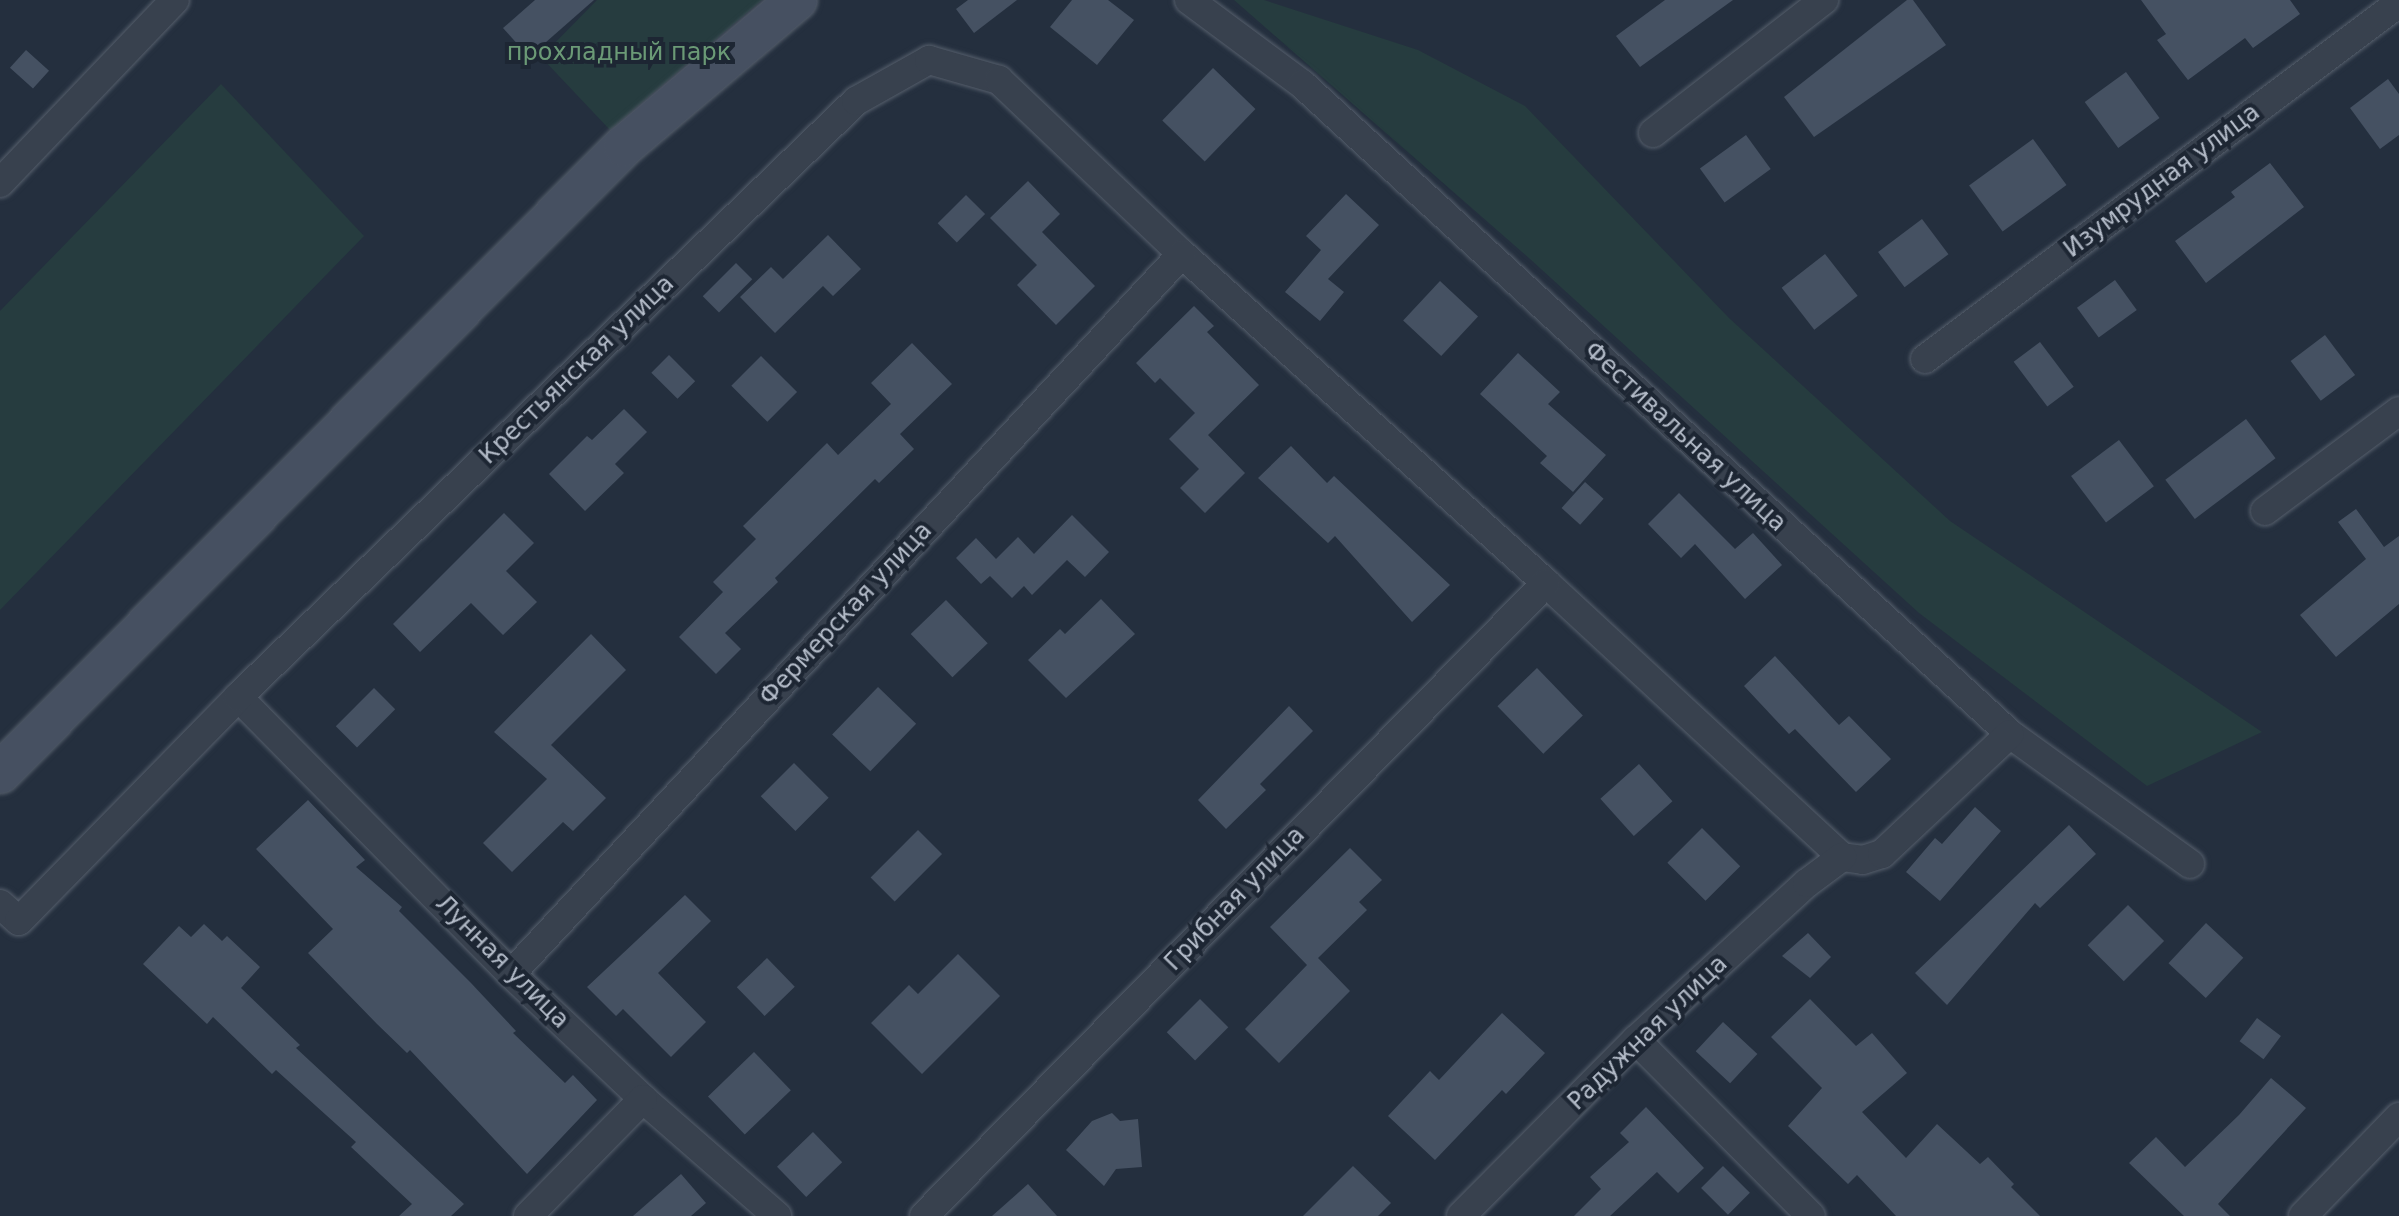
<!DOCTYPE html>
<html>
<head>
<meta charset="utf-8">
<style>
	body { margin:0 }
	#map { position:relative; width:2399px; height:1216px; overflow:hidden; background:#242f3e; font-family:"DejaVu Sans",sans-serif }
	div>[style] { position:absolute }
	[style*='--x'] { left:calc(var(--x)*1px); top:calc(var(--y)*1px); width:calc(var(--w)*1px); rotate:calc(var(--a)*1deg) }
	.green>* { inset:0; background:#263c3f }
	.building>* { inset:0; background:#455162; transform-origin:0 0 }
	.roads { filter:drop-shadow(0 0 2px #565f6c) drop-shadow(0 0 2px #565f6c) }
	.street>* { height:28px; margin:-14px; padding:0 14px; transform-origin:14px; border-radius:14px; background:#38414e }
	.secondary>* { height:40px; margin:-20px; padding:0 20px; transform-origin:20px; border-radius:20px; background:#465061 }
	span { translate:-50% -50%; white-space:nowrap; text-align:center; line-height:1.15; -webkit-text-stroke:8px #1d2633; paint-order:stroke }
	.park-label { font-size:24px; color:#6b9a76 }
	.street-label { font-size:24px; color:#b4bcc9 }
</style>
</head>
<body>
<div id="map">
	<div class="green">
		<div style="clip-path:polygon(597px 0,762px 0,610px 130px,541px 57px)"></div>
		<div style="clip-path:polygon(1234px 0,1264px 0,1418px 50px,1525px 106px,1729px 318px,1950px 521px,2262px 732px,2147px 786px,1919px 613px,1530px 259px)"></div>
		<div style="clip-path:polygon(221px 84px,364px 236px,0 610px,0 311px)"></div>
	</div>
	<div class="building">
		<div style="clip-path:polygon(535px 0,594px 0,529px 57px,503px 28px)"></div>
		<div style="clip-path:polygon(968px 0,1017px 0,974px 33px,956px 9px)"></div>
		<div style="clip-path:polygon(1072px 0,1108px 0,1134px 20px,1097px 65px,1050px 27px)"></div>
		<div style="clip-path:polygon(1665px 0,1733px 0,1640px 67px,1616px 36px)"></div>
		<div style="clip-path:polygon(1907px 0,1913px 0,1946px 45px,1814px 137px,1784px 97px)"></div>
		<div style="clip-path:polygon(2141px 0,2290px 0,2300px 14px,2253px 48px,2245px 38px,2188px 80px,2157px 40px,2166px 34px)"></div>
		<div style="left:26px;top:50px;width:31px;height:24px;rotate:42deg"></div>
		<div style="left:1213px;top:68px;width:59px;height:73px;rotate:44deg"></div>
		<div style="left:2126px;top:72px;width:57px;height:51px;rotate:54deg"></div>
		<div style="clip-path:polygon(2388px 79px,2399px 94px,2399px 135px,2380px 149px,2350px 108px)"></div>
		<div style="left:1746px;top:135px;width:42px;height:57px;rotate:54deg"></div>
		<div style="left:2033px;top:139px;width:57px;height:79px;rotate:54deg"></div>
		<div style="clip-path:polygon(2270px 163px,2304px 207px,2206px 283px,2175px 241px,2235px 197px,2231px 192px)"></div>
		<div style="clip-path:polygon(1028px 181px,1060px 214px,1042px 232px,1095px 286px,1056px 325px,1017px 285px,1037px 265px,990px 218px)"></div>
		<div style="clip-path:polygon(1346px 194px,1379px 225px,1328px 279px,1344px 292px,1320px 321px,1285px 292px,1321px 250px,1306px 236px)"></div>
		<div style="left:966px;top:195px;width:27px;height:40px;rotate:45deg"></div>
		<div style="left:1922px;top:219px;width:44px;height:55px;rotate:53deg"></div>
		<div style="clip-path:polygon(828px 235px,861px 269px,833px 296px,823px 286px,775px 333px,740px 297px,771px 267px,783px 279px)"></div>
		<div style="left:1825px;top:254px;width:53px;height:55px;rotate:52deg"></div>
		<div style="left:736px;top:263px;width:23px;height:47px;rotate:45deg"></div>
		<div style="left:2115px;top:280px;width:37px;height:47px;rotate:54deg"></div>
		<div style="left:1440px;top:281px;width:52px;height:54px;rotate:43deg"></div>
		<div style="clip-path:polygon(1194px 306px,1214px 326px,1207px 332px,1259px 385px,1208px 435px,1245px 473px,1205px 513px,1180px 488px,1199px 469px,1169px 439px,1195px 413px,1160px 378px,1155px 383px,1136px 363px)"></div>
		<div style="left:2325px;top:335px;width:50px;height:43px;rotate:53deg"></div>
		<div style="left:2040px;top:342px;width:56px;height:33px;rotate:53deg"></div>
		<div style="clip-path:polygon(912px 343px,952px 384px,900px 434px,914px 449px,879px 483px,875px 479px,775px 578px,778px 582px,725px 633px,741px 649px,716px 674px,679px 637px,723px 592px,713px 582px,756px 539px,743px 526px,827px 443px,838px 455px,891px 404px,871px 383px)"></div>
		<div style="clip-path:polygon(1518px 353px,1560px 392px,1548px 404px,1606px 455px,1573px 492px,1540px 463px,1547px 456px,1480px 394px)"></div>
		<div style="left:669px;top:355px;width:37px;height:25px;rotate:45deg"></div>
		<div style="left:761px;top:356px;width:51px;height:42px;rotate:45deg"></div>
		<div style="clip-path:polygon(624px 409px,647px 432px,615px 464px,624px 473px,585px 511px,549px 474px,587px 436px,592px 440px)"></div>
		<div style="left:2246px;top:419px;width:49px;height:101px;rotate:53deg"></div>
		<div style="left:2119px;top:440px;width:58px;height:60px;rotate:53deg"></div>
		<div style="clip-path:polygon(1291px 446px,1327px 483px,1334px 476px,1450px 585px,1412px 622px,1335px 536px,1328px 543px,1258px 478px)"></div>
		<div style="left:1585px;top:482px;width:25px;height:35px;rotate:42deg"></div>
		<div style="clip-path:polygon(1679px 493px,1735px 549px,1753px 533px,1782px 565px,1745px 599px,1695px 544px,1681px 558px,1648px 524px)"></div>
		<div style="clip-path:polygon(2356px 509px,2384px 547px,2399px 536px,2399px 604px,2336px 657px,2300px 615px,2366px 559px,2338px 522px)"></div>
		<div style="clip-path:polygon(504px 513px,534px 543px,506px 571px,537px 602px,503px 635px,471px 603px,420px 652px,393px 624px)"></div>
		<div style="clip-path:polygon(1072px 515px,1109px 552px,1085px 577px,1067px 560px,1032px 595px,1024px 586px,1012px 598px,990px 576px,981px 584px,956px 558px,976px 538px,996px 559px,1018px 537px,1034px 554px)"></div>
		<div style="clip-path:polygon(1101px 599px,1135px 634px,1066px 698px,1028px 660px,1060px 629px,1065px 634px)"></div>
		<div style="left:946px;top:600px;width:60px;height:49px;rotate:46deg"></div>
		<div style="clip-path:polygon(591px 634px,626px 670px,551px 745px,606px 798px,573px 831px,563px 822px,512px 872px,483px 843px,547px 779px,494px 732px)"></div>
		<div style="clip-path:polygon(1775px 656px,1839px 725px,1849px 716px,1891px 759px,1856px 792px,1795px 729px,1789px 734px,1744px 686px)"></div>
		<div style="left:1537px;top:668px;width:66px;height:55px;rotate:46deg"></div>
		<div style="left:878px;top:687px;width:53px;height:66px;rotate:44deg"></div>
		<div style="left:374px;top:688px;width:30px;height:54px;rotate:45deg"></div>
		<div style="clip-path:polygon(1289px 706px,1313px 731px,1260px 784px,1266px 790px,1226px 829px,1198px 800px)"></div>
		<div style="left:794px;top:763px;width:49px;height:47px;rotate:45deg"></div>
		<div style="left:1639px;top:764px;width:50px;height:52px;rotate:48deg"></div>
		<div style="clip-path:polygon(308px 800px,365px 860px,356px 867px,402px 907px,399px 911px,471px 983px,516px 1031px,513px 1033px,565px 1083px,573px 1075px,597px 1100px,527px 1174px,410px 1050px,407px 1053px,377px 1024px,308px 953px,333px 929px,256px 849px)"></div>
		<div style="clip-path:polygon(1975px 807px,2001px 831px,1940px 901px,1906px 872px,1935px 838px,1942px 844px)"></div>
		<div style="clip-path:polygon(2069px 825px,2096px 854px,2040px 908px,2035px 903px,1947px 1005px,1915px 973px)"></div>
		<div style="left:1702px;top:828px;width:54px;height:49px;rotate:45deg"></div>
		<div style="left:918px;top:830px;width:34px;height:67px;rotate:45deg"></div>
		<div style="clip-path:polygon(1350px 848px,1382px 880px,1359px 902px,1367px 910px,1318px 958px,1350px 991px,1279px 1063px,1245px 1029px,1307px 965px,1270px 927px)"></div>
		<div style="clip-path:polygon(685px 895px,711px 921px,658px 973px,706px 1022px,671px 1057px,623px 1009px,616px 1016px,587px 987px)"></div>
		<div style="left:2128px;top:905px;width:51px;height:57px;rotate:45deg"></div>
		<div style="left:2206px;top:923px;width:51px;height:55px;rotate:43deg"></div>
		<div style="clip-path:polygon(204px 924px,222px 941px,227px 936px,260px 967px,241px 988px,300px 1045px,296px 1048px,464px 1204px,451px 1216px,399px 1216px,412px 1204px,351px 1147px,356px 1142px,276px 1070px,272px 1074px,213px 1017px,207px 1024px,143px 964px,179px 926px,191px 937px)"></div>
		<div style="clip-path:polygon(1808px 933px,1831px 957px,1810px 978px,1782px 956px)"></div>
		<div style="clip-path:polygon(958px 954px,1000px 996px,922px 1074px,871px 1023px,909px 985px,918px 994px)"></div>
		<div style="left:767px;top:958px;width:40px;height:42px;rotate:46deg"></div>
		<div style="left:1200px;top:999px;width:40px;height:47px;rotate:45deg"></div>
		<div style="clip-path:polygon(1810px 999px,1856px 1046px,1872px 1033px,1907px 1073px,1862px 1112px,1906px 1158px,1937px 1124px,1980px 1164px,1988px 1157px,2014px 1184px,2011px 1187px,2040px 1216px,1896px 1216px,1857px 1175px,1848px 1184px,1788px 1126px,1822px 1088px,1771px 1037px)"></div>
		<div style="clip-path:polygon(1502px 1013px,1545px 1053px,1506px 1094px,1502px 1090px,1435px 1160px,1388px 1116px,1430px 1071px,1439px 1080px)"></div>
		<div style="left:2257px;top:1018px;width:30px;height:29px;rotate:37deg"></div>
		<div style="left:1723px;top:1022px;width:47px;height:40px;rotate:43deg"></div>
		<div style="left:754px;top:1052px;width:53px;height:64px;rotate:46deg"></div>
		<div style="clip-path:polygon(2271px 1078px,2306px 1108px,2218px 1204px,2230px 1216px,2184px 1216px,2129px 1163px,2156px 1137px,2185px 1167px,2239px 1115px)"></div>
		<div style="clip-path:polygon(1646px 1107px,1704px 1168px,1678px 1193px,1657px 1172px,1610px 1216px,1574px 1216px,1601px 1189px,1590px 1177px,1629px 1142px,1620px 1133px)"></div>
		<div style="clip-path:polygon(1112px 1113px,1120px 1121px,1138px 1119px,1142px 1167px,1116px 1169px,1104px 1186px,1066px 1150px,1092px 1121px)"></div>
		<div style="left:813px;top:1132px;width:42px;height:50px;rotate:46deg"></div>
		<div style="clip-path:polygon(1353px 1166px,1391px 1203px,1378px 1216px,1303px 1216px)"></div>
		<div style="left:1723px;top:1166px;width:38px;height:31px;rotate:45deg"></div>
		<div style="clip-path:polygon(681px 1174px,706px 1203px,691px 1216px,633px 1216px)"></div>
		<div style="clip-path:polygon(1028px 1184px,1057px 1216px,992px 1216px)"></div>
	</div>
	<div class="roads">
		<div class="street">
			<div style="--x:1189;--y:0;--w:141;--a:36.6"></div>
			<div style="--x:1302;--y:84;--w:961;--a:42.55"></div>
			<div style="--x:2010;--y:734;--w:222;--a:35.8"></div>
			<div style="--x:1653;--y:133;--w:217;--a:-37.9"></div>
			<div style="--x:0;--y:183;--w:253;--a:-46.3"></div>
			<div style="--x:1925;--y:359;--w:593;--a:-36.91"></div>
			<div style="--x:2265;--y:511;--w:167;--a:-36.7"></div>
			<div style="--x:238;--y:697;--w:389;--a:45.4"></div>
			<div style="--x:511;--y:974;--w:182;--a:43.4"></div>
			<div style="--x:643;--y:1099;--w:178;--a:41.1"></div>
			<div style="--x:1842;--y:857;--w:21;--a:8"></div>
			<div style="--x:1863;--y:860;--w:20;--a:-18"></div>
			<div style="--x:1882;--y:854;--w:175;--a:-43.2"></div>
			<div style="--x:0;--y:904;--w:25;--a:42"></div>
			<div style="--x:19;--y:921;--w:313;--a:-45.6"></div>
			<div style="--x:238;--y:697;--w:859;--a:-43.96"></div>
			<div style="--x:856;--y:101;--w:84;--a:-29.3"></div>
			<div style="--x:929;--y:60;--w:73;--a:15.9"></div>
			<div style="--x:999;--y:80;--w:253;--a:43.6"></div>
			<div style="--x:1182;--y:254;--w:491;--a:42.1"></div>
			<div style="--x:1546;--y:583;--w:403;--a:42.8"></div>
			<div style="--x:511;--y:974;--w:984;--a:-47.02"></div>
			<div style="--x:1636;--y:1040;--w:248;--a:45.2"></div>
			<div style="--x:528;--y:1216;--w:164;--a:-45.5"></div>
			<div style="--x:924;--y:1216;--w:887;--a:-45.5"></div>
			<div style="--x:1461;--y:1216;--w:248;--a:-45.2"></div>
			<div style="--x:1636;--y:1040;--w:232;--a:-42.6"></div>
			<div style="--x:1807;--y:883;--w:44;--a:-36.6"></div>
			<div style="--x:2303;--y:1216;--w:138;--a:-45.9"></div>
		</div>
		<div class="secondary">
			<div style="--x:0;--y:773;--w:885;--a:-45.14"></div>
			<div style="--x:624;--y:146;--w:226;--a:-40.2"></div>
		</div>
	</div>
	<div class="park-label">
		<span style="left:619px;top:53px">прохладный парк</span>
	</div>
	<div class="street-label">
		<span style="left:2162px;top:181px;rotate:-37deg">Изумрудная улица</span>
		<span style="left:577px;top:370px;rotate:-44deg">Крестьянская улица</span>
		<span style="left:1685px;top:437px;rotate:43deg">Фестивальная улица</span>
		<span style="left:846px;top:614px;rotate:-47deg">Фермерская улица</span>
		<span style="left:1235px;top:899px;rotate:-46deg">Грибная улица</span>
		<span style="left:502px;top:962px;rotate:45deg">Лунная улица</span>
		<span style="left:1648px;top:1033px;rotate:-44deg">Радужная улица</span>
	</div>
</div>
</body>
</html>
